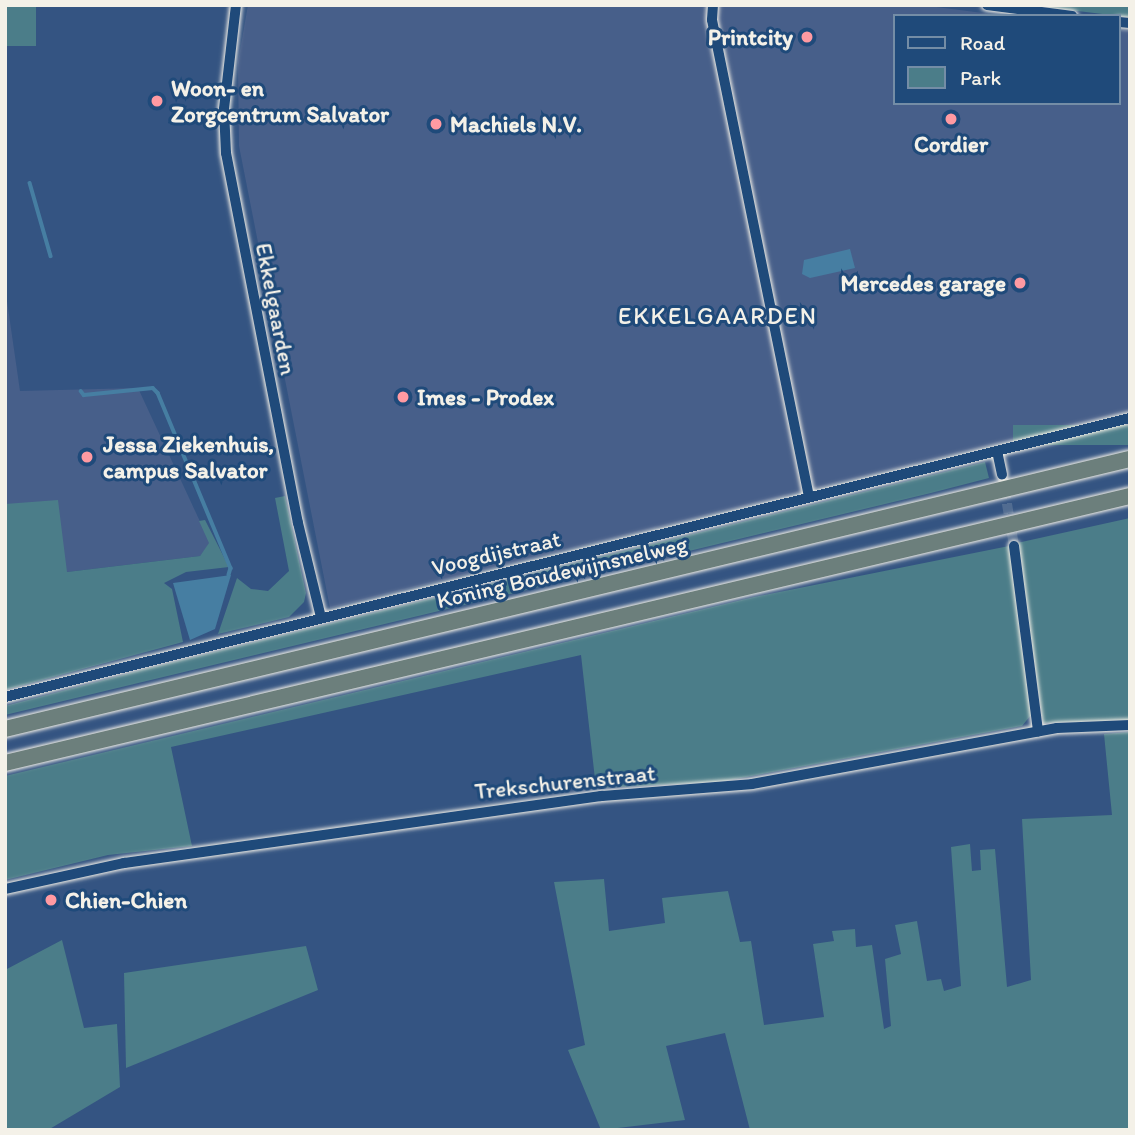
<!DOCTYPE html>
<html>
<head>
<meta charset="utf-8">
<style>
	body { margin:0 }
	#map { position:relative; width:1135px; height:1135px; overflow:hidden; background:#345482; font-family:Itim,sans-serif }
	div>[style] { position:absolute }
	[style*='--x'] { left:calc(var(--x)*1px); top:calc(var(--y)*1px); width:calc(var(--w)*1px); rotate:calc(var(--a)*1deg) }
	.built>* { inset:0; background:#475f8a }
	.green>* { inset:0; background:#4b7d89; transform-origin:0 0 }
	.water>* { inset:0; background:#467ea2 }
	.stream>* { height:3.5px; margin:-1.75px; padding:0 1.75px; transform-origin:1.75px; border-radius:1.75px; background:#467ea2 }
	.minor-tunnel>* { height:10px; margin-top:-5px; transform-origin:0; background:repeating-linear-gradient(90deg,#516c91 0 10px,transparent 0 15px) }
	.roads { filter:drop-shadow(0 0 2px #f4f1e8) drop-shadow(0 0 2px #f4f1e8) }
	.minor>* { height:10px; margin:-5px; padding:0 5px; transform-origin:5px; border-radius:5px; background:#1f4a7a }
	.highway>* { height:16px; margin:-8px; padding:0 8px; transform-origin:8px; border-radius:8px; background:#6c7f7c }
	.dots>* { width:19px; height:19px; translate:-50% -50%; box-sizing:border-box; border:4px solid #1f4a7a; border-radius:50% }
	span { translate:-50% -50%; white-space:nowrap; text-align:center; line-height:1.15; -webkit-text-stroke:6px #1f4a7a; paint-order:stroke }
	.poi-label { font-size:23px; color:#f4f1e8; font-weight:700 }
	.right { translate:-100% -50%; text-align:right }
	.left { translate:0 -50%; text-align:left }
	.street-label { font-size:23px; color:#f4f1e8 }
	.neighbourhood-label { font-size:24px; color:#f4f1e8; letter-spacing:2px }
	.frame { position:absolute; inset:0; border:7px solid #f4f1e8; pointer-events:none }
	.legend { position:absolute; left:893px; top:14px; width:228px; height:91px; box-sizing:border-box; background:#1f4a7a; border:2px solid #748da6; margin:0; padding:9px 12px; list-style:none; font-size:21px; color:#f4f1e8 }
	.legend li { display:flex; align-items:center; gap:14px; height:35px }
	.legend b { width:35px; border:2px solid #748da6 }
</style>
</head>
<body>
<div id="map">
	<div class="built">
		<div style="clip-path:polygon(248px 5px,921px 5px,1006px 16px,895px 16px,895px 103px,1119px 103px,1119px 30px,1130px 31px,1130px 411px,330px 608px,239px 146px,238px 62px)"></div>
		<div style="clip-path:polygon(5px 287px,20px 391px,138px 388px,210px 543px,200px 556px,67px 572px,5px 520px)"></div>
	</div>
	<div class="green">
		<div style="left:5px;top:5px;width:31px;height:41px"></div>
		<div style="clip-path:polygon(1028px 5px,1130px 5px,1130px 18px,1119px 16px)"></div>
		<div style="left:1130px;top:425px;width:20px;height:117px;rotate:90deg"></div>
		<div style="clip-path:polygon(985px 462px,989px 478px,931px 493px,5px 715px,5px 706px,145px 669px)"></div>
		<div style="clip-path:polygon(285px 496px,306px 593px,304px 602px,289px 617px,218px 634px,237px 578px,251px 589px,268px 591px,289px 571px,275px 498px)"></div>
		<div style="clip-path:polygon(58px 500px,67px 572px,200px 556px,209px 543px,199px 521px,205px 520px,229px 567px,186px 572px,164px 583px,172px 589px,183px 642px,5px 690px,5px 504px)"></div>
		<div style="clip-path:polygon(1130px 518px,1130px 720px,1043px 723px,1017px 543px)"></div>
		<div style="clip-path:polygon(1009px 546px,1031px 715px,1022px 726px,719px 782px,596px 788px,581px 655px,171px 747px,192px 846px,108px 855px,5px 880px,5px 776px,754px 597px)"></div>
		<div style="clip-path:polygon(1130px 732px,1130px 1130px,750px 1130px,725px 1033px,666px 1046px,685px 1120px,601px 1130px,568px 1050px,585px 1045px,554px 882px,604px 879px,609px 931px,665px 923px,662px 898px,728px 891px,740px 942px,751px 941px,764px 1025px,824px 1017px,813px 944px,834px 941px,832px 931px,855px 929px,856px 947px,872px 945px,884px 1029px,891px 1026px,885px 959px,901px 954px,895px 925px,917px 921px,927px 981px,941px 979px,944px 991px,961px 986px,951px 847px,970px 844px,972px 871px,981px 870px,980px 850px,995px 849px,1007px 987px,1031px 980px,1022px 819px,1112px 815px,1104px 734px)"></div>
		<div style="clip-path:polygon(62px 940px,84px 1028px,117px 1024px,120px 1087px,48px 1130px,5px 1130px,5px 970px)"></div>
		<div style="clip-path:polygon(306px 946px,318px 990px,126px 1068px,124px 973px)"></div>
	</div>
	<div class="water">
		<div style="clip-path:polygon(850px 249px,855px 268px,810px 278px,802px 274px,804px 260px)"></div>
		<div style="clip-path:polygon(231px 575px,215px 629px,190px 640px,173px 583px)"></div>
	</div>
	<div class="stream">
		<div style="--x:30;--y:183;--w:76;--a:74"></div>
		<div style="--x:81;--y:391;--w:5;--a:53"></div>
		<div style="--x:84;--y:395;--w:69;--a:-5.8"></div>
		<div style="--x:153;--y:388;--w:7;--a:45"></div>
		<div style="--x:158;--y:393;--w:190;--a:67.4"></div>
		<div style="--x:231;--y:568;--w:7;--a:106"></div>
	</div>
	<div class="minor-tunnel">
		<div style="--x:1002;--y:474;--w:73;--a:80.5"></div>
	</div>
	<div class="roads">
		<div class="minor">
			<div style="--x:236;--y:5;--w:105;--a:96.6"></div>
			<div style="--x:224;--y:109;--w:44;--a:87.4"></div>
			<div style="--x:226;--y:153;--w:377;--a:79"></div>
			<div style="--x:298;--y:523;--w:97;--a:76.3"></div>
			<div style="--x:713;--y:5;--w:15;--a:94"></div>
			<div style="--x:712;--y:20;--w:487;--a:78.5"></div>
			<div style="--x:987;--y:5;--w:86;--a:7.4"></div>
			<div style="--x:1119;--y:22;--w:11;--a:5"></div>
			<div style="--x:997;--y:451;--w:24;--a:78"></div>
			<div style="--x:1014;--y:546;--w:187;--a:82.6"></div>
			<div style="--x:5;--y:697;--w:1159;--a:-13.93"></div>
			<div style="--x:5;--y:889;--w:122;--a:-12.3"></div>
			<div style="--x:124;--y:863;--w:482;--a:-8"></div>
			<div style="--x:601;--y:796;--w:151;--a:-4.5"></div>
			<div style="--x:752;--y:784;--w:310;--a:-10.4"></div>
			<div style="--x:1057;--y:728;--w:73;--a:-2.4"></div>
		</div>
		<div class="highway">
			<div style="--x:5;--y:729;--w:1157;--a:-13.5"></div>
			<div style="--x:5;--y:763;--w:1156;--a:-13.35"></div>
		</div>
	</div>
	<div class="dots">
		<div style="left:807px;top:37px;background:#ff9aa2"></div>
		<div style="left:157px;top:101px;background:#ff9aa2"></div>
		<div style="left:951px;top:119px;background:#ff9aa2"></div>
		<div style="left:436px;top:124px;background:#ff9aa2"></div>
		<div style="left:1020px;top:283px;background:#ff9aa2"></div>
		<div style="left:403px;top:397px;background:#ff9aa2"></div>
		<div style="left:87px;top:457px;background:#ff9aa2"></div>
		<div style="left:51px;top:900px;background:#ff9aa2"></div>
	</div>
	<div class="poi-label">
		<span class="right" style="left:793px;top:37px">Printcity</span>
		<span class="left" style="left:171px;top:101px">Woon- en<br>Zorgcentrum Salvator</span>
		<span class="left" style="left:450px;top:124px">Machiels N.V.</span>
		<span style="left:951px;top:144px">Cordier</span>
		<span class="right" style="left:1006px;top:283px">Mercedes garage</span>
		<span class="left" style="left:417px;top:397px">Imes - Prodex</span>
		<span class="left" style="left:103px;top:457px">Jessa Ziekenhuis,<br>campus Salvator</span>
		<span class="left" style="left:65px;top:900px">Chien-Chien</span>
	</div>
	<div class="street-label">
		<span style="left:276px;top:309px;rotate:79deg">Ekkelgaarden</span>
		<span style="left:496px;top:553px;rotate:-13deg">Voogdijstraat</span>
		<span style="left:562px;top:572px;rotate:-13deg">Koning Boudewijnsnelweg</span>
		<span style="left:565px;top:782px;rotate:-6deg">Trekschurenstraat</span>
	</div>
	<div class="neighbourhood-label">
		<span style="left:718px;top:316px">EKKELGAARDEN</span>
	</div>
	<div class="frame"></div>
	<ul class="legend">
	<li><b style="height:9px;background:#1f4a7a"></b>Road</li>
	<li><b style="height:19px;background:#4b7d89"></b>Park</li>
	</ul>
</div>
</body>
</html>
